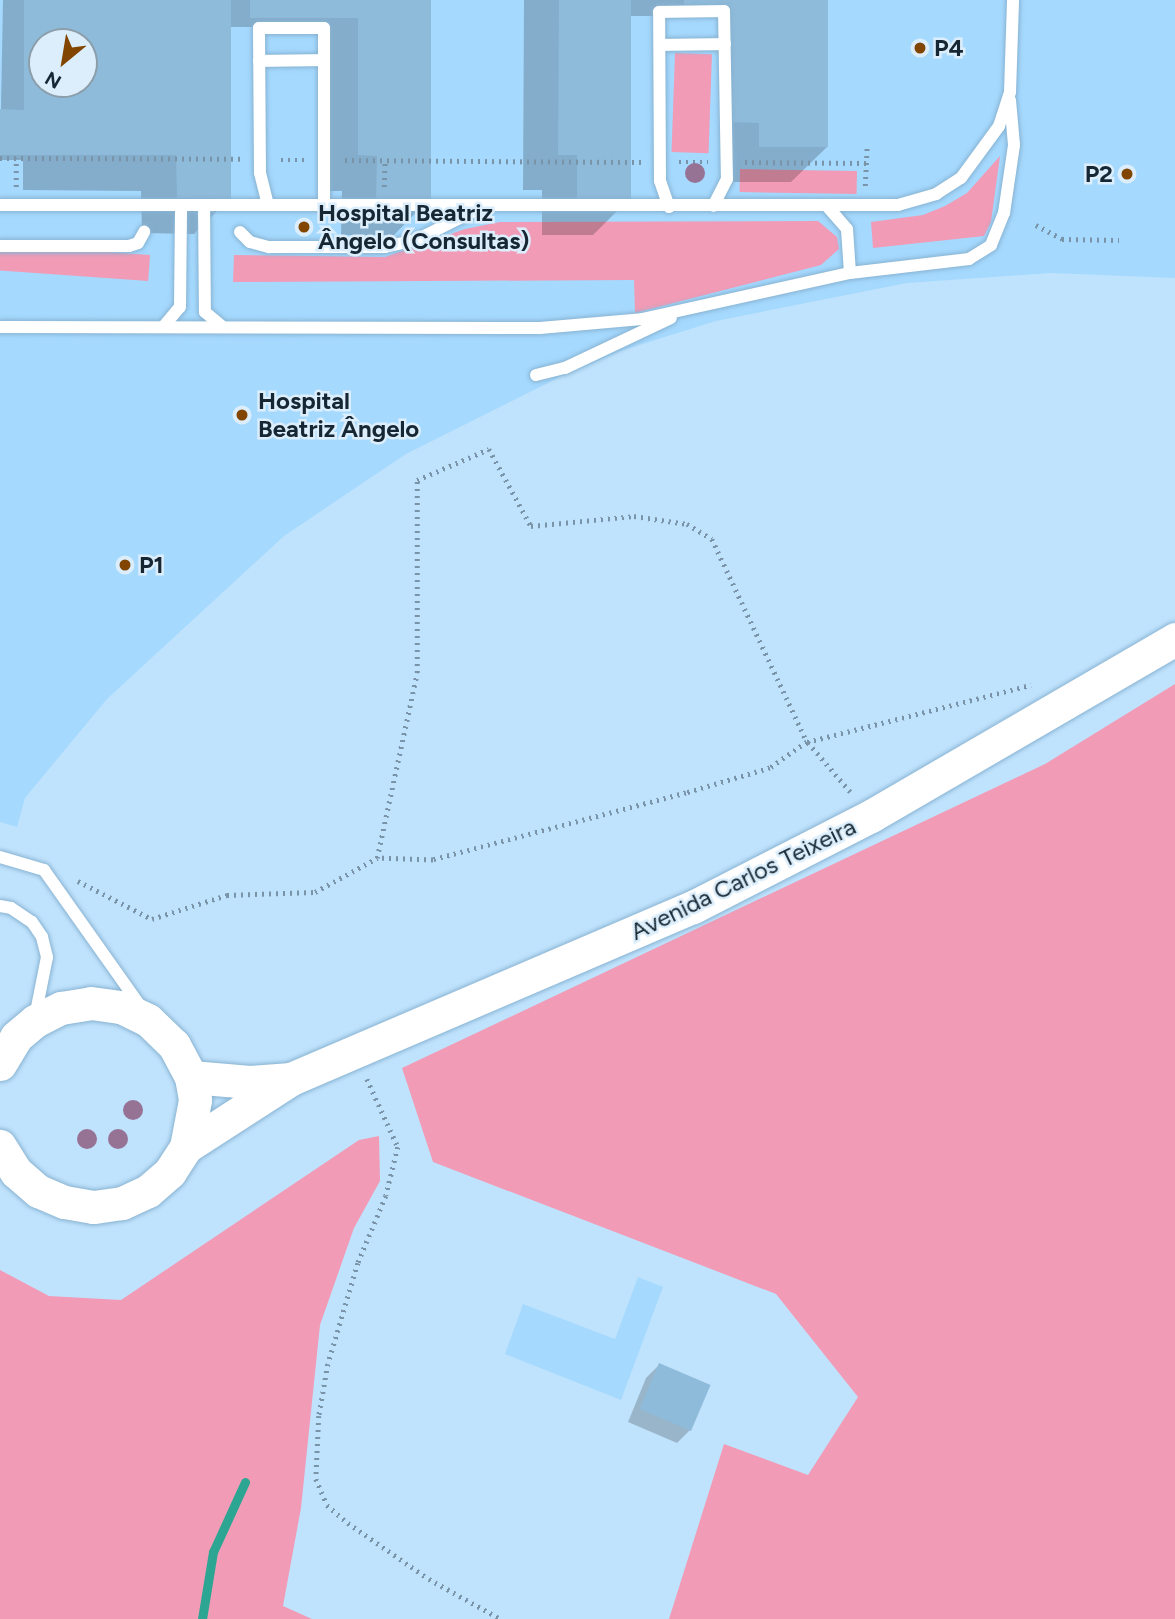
<!DOCTYPE html>
<html>
<head>
<meta charset="utf-8">
<style>
	body { margin:0 }
	#map { position:relative; width:1175px; height:1619px; overflow:hidden; background:#c0e3fd; font-family:Figtree,sans-serif }
	div>[style] { position:absolute }
	[style*='--x'] { left:calc(var(--x)*1px); top:calc(var(--y)*1px); width:calc(var(--w)*1px); rotate:calc(var(--a)*1deg) }
	.built>* { inset:0; background:#a5d9fe }
	.green>* { inset:0; background:#f19bb6; transform-origin:0 0 }
	.shadow>* { inset:0; background:#0003 }
	.stream>* { height:9px; margin:-4.5px; padding:0 4.5px; transform-origin:4.5px; border-radius:4.5px; background:#2ca692 }
	.building>* { inset:0; background:#8fbbda; transform-origin:0 0 }
	.path>* { height:4.5px; margin-top:-2.25px; transform-origin:0; background:repeating-linear-gradient(90deg,#7994a8 0 2px,transparent 0 7px) }
	.roads { filter:drop-shadow(0 0 2px #88b3d2) drop-shadow(0 0 2px #88b3d2) }
	.service>* { height:12px; margin:-6px; padding:0 6px; transform-origin:6px; border-radius:6px; background:#fff }
	.secondary>* { height:33px; margin:-16.5px; padding:0 16.5px; transform-origin:16.5px; border-radius:16.5px; background:#fff }
	.trees>* { width:20px; height:20px; margin:-10px; border-radius:50%; background:#967295 }
	.dots>* { width:19px; height:19px; translate:-50% -50%; box-sizing:border-box; border:4px solid #dceefb; border-radius:50% }
	span { translate:-50% -50%; white-space:nowrap; text-align:center; line-height:1.15; -webkit-text-stroke:5px #dceefb; paint-order:stroke }
	.poi-label { font-size:24px; color:#162733; font-weight:700 }
	.left { translate:0 -50%; text-align:left }
	.right { translate:-100% -50%; text-align:right }
	.street-label { font-size:24px; color:#162733 }
	.north { position:absolute; left:28px; top:28px; width:70px; height:70px; box-sizing:border-box; background:#dceefb; border:2px solid #8d9eab; border-radius:50%; rotate:210deg; font-size:19px; font-weight:700; line-height:28px; text-align:center; color:#162733 }
	.north::after { content:''; display:block; margin:auto; width:24px; height:32px; background:#824500; clip-path:polygon(50% 0,100% 100%,50% 72%,0 100%) }
</style>
</head>
<body>
<div id="map">
	<div class="built">
		<div style="clip-path:polygon(evenodd,0 0,1175px 0,1175px 278px,1051px 273px,907px 283px,716px 321px,623px 350px,560px 377px,406px 454px,284px 536px,107px 699px,25px 798px,17px 827px,0 822px,0 0,42px 42px,84px 42px,84px 84px,42px 84px,42px 42px)"></div>
		<div style="clip-path:polygon(638px 1277px,663px 1287px,621px 1400px,505px 1354px,523px 1304px,615px 1339px)"></div>
	</div>
	<div class="green">
		<div style="left:675px;top:53px;width:37px;height:99px;rotate:2deg"></div>
		<div style="clip-path:polygon(1000px 156px,991px 222px,984px 236px,873px 248px,871px 222px,923px 215px,945px 206px,967px 193px)"></div>
		<div style="left:740px;top:169px;width:117px;height:23px;rotate:1deg"></div>
		<div style="clip-path:polygon(818px 221px,837px 237px,839px 249px,821px 265px,635px 313px,634px 280px,233px 282px,234px 255px,385px 257px,465px 229px,500px 222px)"></div>
		<div style="left:150px;top:255px;width:26px;height:150px;rotate:94deg"></div>
		<div style="clip-path:polygon(1175px 684px,1175px 1619px,669px 1619px,724px 1444px,808px 1475px,858px 1397px,776px 1294px,433px 1162px,402px 1068px,1045px 764px)"></div>
		<div style="clip-path:polygon(379px 1136px,380px 1181px,354px 1228px,320px 1325px,301px 1508px,283px 1606px,312px 1619px,0 1619px,0 1270px,49px 1296px,121px 1300px,359px 1140px)"></div>
	</div>
	<div class="shadow">
		<div style="clip-path:polygon(evenodd,3px 0,429px 0,429px 199px,394px 235px,341px 235px,342px 191px,323px 191px,323px 27px,229px 27px,230px 198px,194px 234px,142px 233px,141px 191px,23px 190px,23px 160px,0 160px,3px 0,42px 42px,84px 42px,84px 84px,42px 84px,42px 42px)"></div>
		<div style="clip-path:polygon(524px 0,827px 0,827px 147px,791px 182px,724px 182px,723px 16px,629px 16px,629px 199px,593px 235px,542px 235px,542px 190px,523px 190px)"></div>
		<div style="clip-path:polygon(659px 1365px,690px 1430px,677px 1443px,628px 1422px,646px 1378px)"></div>
	</div>
	<div class="stream">
		<div style="--x:202;--y:1619;--w:68;--a:-80.7"></div>
		<div style="--x:213;--y:1552;--w:77;--a:-65.4"></div>
	</div>
	<div class="building">
		<div style="clip-path:polygon(evenodd,24px 0,231px 0,231px 199px,177px 198px,176px 155px,0 155px,0 109px,24px 110px,24px 0,42px 42px,84px 42px,84px 84px,42px 84px,42px 42px)"></div>
		<div style="clip-path:polygon(250px 0,431px 0,431px 200px,376px 200px,377px 156px,358px 155px,358px 18px,250px 18px)"></div>
		<div style="clip-path:polygon(559px 0,631px 0,631px 200px,577px 200px,577px 155px,558px 155px)"></div>
		<div style="clip-path:polygon(684px 0,828px 0,828px 147px,759px 147px,759px 123px,728px 122px,729px 11px,684px 11px)"></div>
		<div style="left:659px;top:1363px;width:56px;height:50px;rotate:23deg"></div>
	</div>
	<div class="path">
		<div style="--x:0;--y:158;--w:241;--a:0.2"></div>
		<div style="--x:281;--y:160;--w:23;--a:0"></div>
		<div style="--x:345;--y:160;--w:296;--a:0.4"></div>
		<div style="--x:679;--y:162;--w:29;--a:0"></div>
		<div style="--x:745;--y:162;--w:121;--a:0.5"></div>
		<div style="--x:865;--y:186;--w:41;--a:-87.2"></div>
		<div style="--x:16;--y:187;--w:29;--a:-90"></div>
		<div style="--x:384;--y:187;--w:27;--a:-88"></div>
		<div style="--x:1036;--y:225;--w:30;--a:28"></div>
		<div style="--x:1062;--y:239;--w:57;--a:1"></div>
		<div style="--x:850;--y:792;--w:66;--a:-130.7"></div>
		<div style="--x:807;--y:742;--w:45;--a:144.9"></div>
		<div style="--x:770;--y:768;--w:88;--a:163.4"></div>
		<div style="--x:686;--y:793;--w:262;--a:165.2"></div>
		<div style="--x:433;--y:860;--w:56;--a:-178"></div>
		<div style="--x:377;--y:858;--w:189;--a:-77.8"></div>
		<div style="--x:417;--y:673;--w:193;--a:-90"></div>
		<div style="--x:417;--y:480;--w:78;--a:-23.3"></div>
		<div style="--x:489;--y:449;--w:88;--a:61.4"></div>
		<div style="--x:531;--y:526;--w:103;--a:-5.5"></div>
		<div style="--x:634;--y:516;--w:54;--a:8.6"></div>
		<div style="--x:687;--y:524;--w:29;--a:31"></div>
		<div style="--x:712;--y:539;--w:224;--a:64.9"></div>
		<div style="--x:807;--y:742;--w:231;--a:-14.3"></div>
		<div style="--x:78;--y:881;--w:83;--a:27.2"></div>
		<div style="--x:152;--y:919;--w:79;--a:-17.7"></div>
		<div style="--x:227;--y:895;--w:88;--a:-2"></div>
		<div style="--x:315;--y:892;--w:71;--a:-28.7"></div>
		<div style="--x:367;--y:1079;--w:75;--a:65.5"></div>
		<div style="--x:398;--y:1147;--w:50;--a:103.8"></div>
		<div style="--x:386;--y:1196;--w:73;--a:112.7"></div>
		<div style="--x:358;--y:1263;--w:105;--a:106.5"></div>
		<div style="--x:328;--y:1364;--w:53;--a:99.8"></div>
		<div style="--x:319;--y:1416;--w:63;--a:92.7"></div>
		<div style="--x:316;--y:1479;--w:28;--a:67"></div>
		<div style="--x:327;--y:1505;--w:28;--a:41"></div>
		<div style="--x:348;--y:1523;--w:98;--a:34.7"></div>
		<div style="--x:429;--y:1579;--w:82;--a:29.1"></div>
	</div>
	<div class="roads">
		<div class="service">
			<div style="--x:660;--y:45;--w:65;--a:-0.9"></div>
			<div style="--x:259;--y:61;--w:65;--a:-0.9"></div>
			<div style="--x:0;--y:205;--w:898;--a:0"></div>
			<div style="--x:898;--y:205;--w:40;--a:-16"></div>
			<div style="--x:936;--y:194;--w:30;--a:-33"></div>
			<div style="--x:961;--y:178;--w:64;--a:-53.8"></div>
			<div style="--x:999;--y:126;--w:36;--a:-72"></div>
			<div style="--x:1010;--y:92;--w:92;--a:-88.1"></div>
			<div style="--x:204;--y:205;--w:107;--a:89.5"></div>
			<div style="--x:205;--y:312;--w:23;--a:40"></div>
			<div style="--x:268;--y:205;--w:33;--a:-104"></div>
			<div style="--x:260;--y:173;--w:145;--a:-90.4"></div>
			<div style="--x:259;--y:28;--w:65;--a:0"></div>
			<div style="--x:324;--y:28;--w:178;--a:90"></div>
			<div style="--x:827;--y:206;--w:30;--a:49"></div>
			<div style="--x:847;--y:229;--w:44;--a:86.1"></div>
			<div style="--x:669;--y:207;--w:28;--a:-109"></div>
			<div style="--x:660;--y:181;--w:169;--a:-90.3"></div>
			<div style="--x:659;--y:12;--w:65;--a:-0.9"></div>
			<div style="--x:724;--y:11;--w:168;--a:89"></div>
			<div style="--x:727;--y:179;--w:30;--a:117"></div>
			<div style="--x:240;--y:232;--w:14;--a:45"></div>
			<div style="--x:250;--y:242;--w:20;--a:15"></div>
			<div style="--x:269;--y:247;--w:116;--a:0"></div>
			<div style="--x:385;--y:247;--w:32;--a:-13"></div>
			<div style="--x:416;--y:240;--w:74;--a:-26.6"></div>
			<div style="--x:0;--y:246;--w:129;--a:0"></div>
			<div style="--x:129;--y:246;--w:9;--a:-18"></div>
			<div style="--x:138;--y:243;--w:13;--a:-61"></div>
			<div style="--x:0;--y:327;--w:540;--a:0.11"></div>
			<div style="--x:540;--y:328;--w:102;--a:-5"></div>
			<div style="--x:642;--y:319;--w:213;--a:-12.5"></div>
			<div style="--x:850;--y:273;--w:120;--a:-6.7"></div>
			<div style="--x:969;--y:259;--w:26;--a:-32"></div>
			<div style="--x:991;--y:245;--w:35;--a:-68"></div>
			<div style="--x:1004;--y:213;--w:69;--a:-81.6"></div>
			<div style="--x:1014;--y:145;--w:45;--a:-95.1"></div>
			<div style="--x:163;--y:327;--w:26;--a:-50"></div>
			<div style="--x:180;--y:307;--w:102;--a:-89.4"></div>
			<div style="--x:536;--y:375;--w:30;--a:-14"></div>
			<div style="--x:565;--y:368;--w:117;--a:-25.3"></div>
			<div style="--x:0;--y:857;--w:46;--a:16.5"></div>
			<div style="--x:44;--y:870;--w:168;--a:54.7"></div>
			<div style="--x:0;--y:906;--w:11;--a:10"></div>
			<div style="--x:11;--y:908;--w:25;--a:34"></div>
			<div style="--x:32;--y:922;--w:18;--a:56"></div>
			<div style="--x:42;--y:937;--w:21;--a:76"></div>
			<div style="--x:47;--y:957;--w:61;--a:101.3"></div>
		</div>
		<div class="secondary">
			<div style="--x:0;--y:1064;--w:31;--a:-59"></div>
			<div style="--x:16;--y:1037;--w:25;--a:-40"></div>
			<div style="--x:35;--y:1021;--w:29;--a:-27"></div>
			<div style="--x:61;--y:1008;--w:30;--a:-9"></div>
			<div style="--x:91;--y:1003;--w:30;--a:8"></div>
			<div style="--x:121;--y:1007;--w:30;--a:26"></div>
			<div style="--x:148;--y:1020;--w:36;--a:44"></div>
			<div style="--x:174;--y:1045;--w:36;--a:62"></div>
			<div style="--x:191;--y:1077;--w:23;--a:80"></div>
			<div style="--x:195;--y:1100;--w:48;--a:100.8"></div>
			<div style="--x:186;--y:1147;--w:30;--a:123"></div>
			<div style="--x:170;--y:1172;--w:29;--a:139"></div>
			<div style="--x:148;--y:1191;--w:29;--a:155"></div>
			<div style="--x:122;--y:1203;--w:29;--a:172"></div>
			<div style="--x:93;--y:1207;--w:29;--a:-170"></div>
			<div style="--x:64;--y:1202;--w:28;--a:-157"></div>
			<div style="--x:38;--y:1191;--w:29;--a:-139"></div>
			<div style="--x:16;--y:1172;--w:31;--a:-122"></div>
			<div style="--x:191;--y:1077;--w:59;--a:4.8"></div>
			<div style="--x:250;--y:1082;--w:41;--a:-4.2"></div>
			<div style="--x:186;--y:1147;--w:125;--a:-32.9"></div>
			<div style="--x:291;--y:1079;--w:437;--a:-23.2"></div>
			<div style="--x:693;--y:907;--w:200;--a:-27.1"></div>
			<div style="--x:871;--y:816;--w:352;--a:-30.2"></div>
		</div>
	</div>
	<div class="trees">
		<div style="left:695px;top:173px"></div>
		<div style="left:133px;top:1110px"></div>
		<div style="left:87px;top:1139px"></div>
		<div style="left:118px;top:1139px"></div>
	</div>
	<div class="dots">
		<div style="left:920px;top:48px;background:#824500"></div>
		<div style="left:1127px;top:174px;background:#824500"></div>
		<div style="left:304px;top:227px;background:#824500"></div>
		<div style="left:242px;top:415px;background:#824500"></div>
		<div style="left:125px;top:565px;background:#824500"></div>
	</div>
	<div class="poi-label">
		<span class="left" style="left:934px;top:48px">P4</span>
		<span class="right" style="left:1113px;top:174px">P2</span>
		<span class="left" style="left:318px;top:227px">Hospital Beatriz<br>Ângelo (Consultas)</span>
		<span class="left" style="left:258px;top:415px">Hospital<br>Beatriz Ângelo</span>
		<span class="left" style="left:139px;top:565px">P1</span>
	</div>
	<div class="street-label">
		<span style="left:743px;top:879px;rotate:-26deg">Avenida Carlos Teixeira</span>
	</div>
	<div class="north">N</div>
</div>
</body>
</html>
